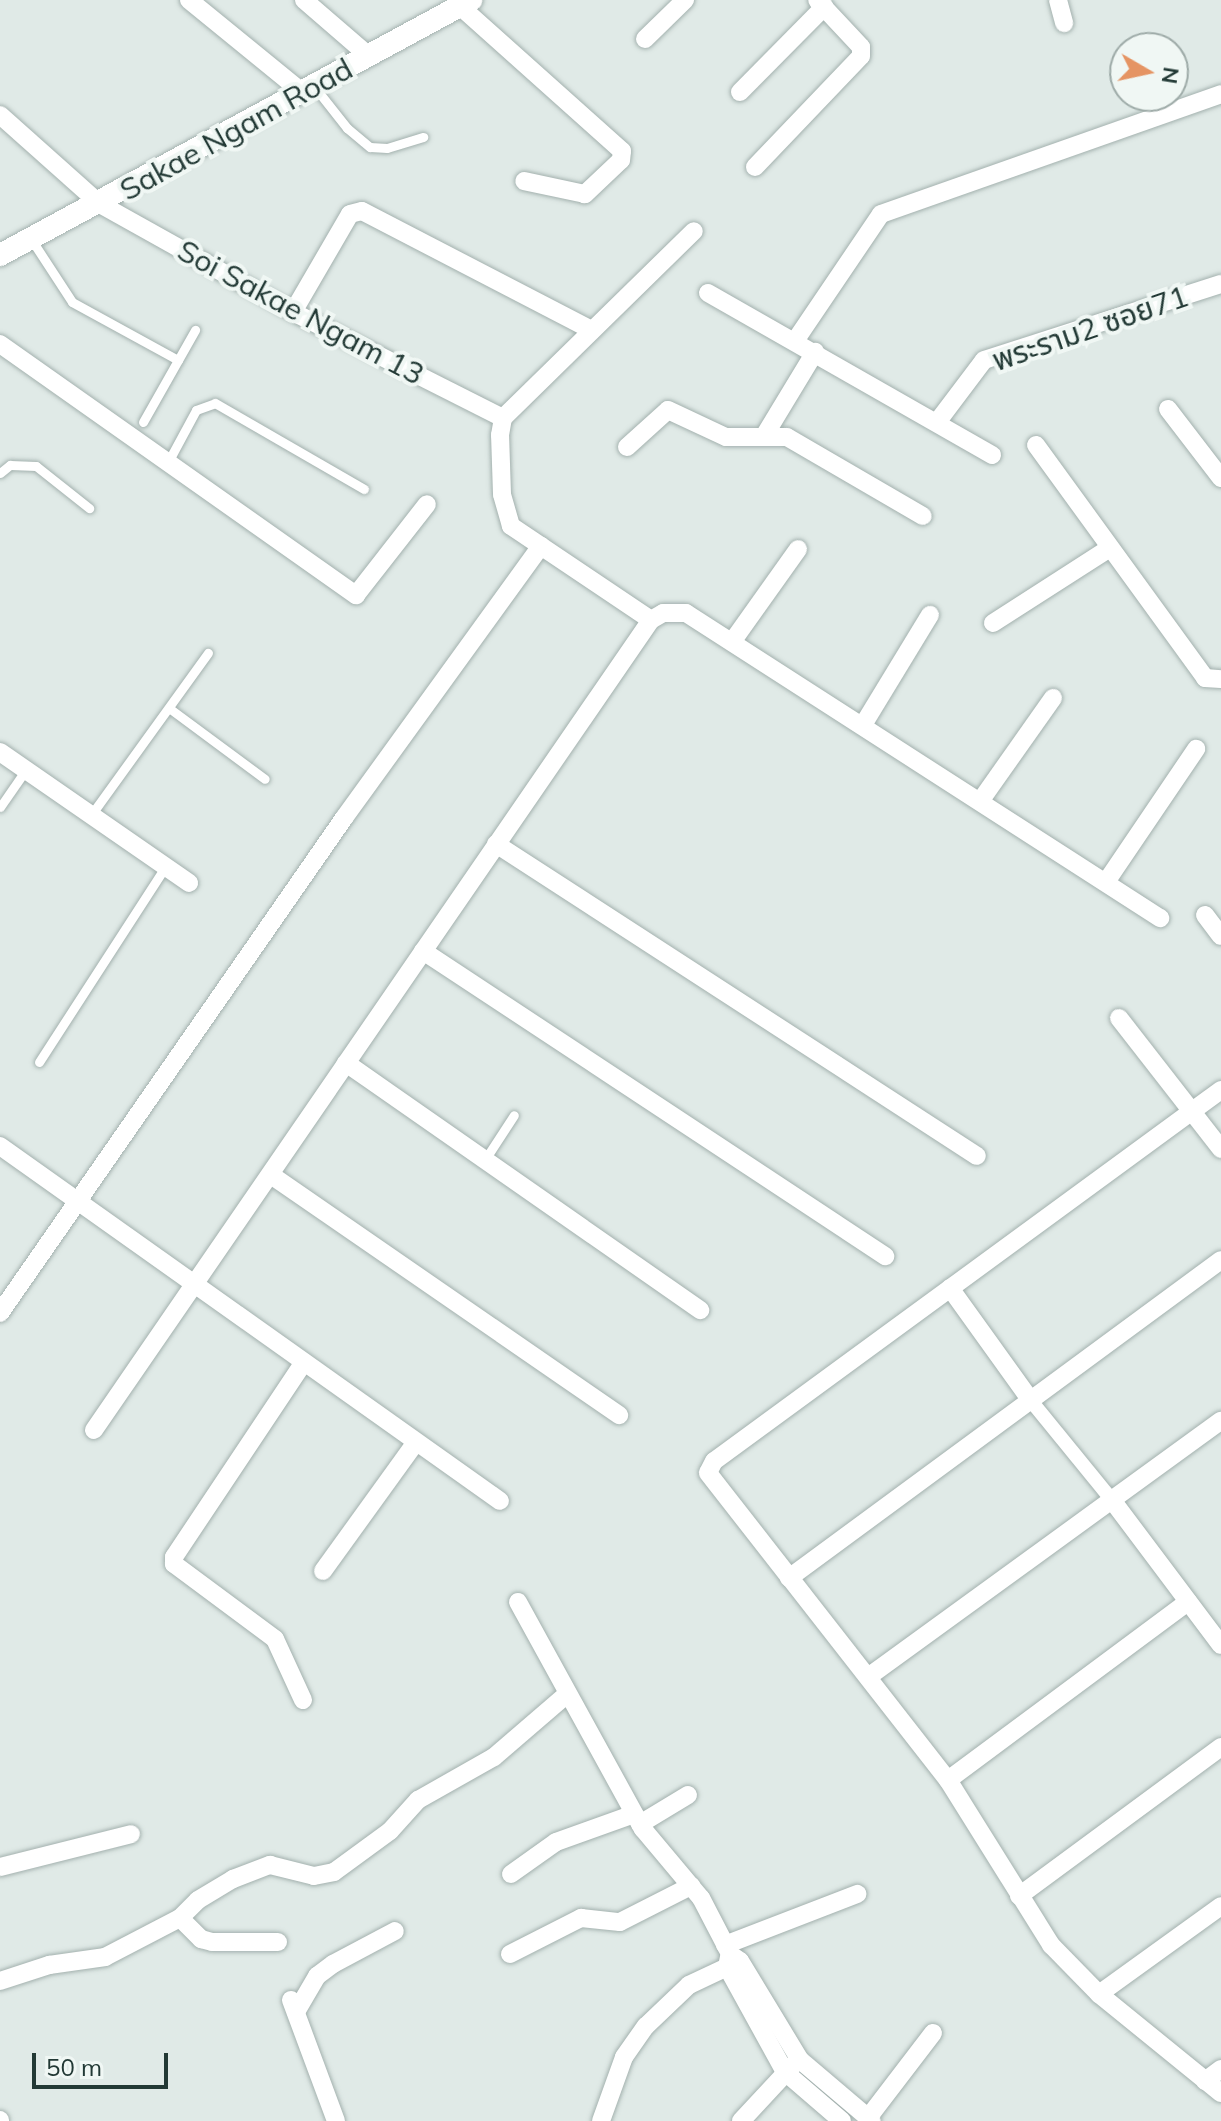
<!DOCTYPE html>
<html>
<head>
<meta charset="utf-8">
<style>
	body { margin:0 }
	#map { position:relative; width:1221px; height:2121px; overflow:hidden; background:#e0eae7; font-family:Mulish,"Noto Sans Thai",sans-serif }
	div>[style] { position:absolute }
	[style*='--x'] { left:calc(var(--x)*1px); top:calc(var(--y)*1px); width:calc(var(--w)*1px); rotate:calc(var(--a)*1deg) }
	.roads { filter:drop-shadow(0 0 2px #a3b1ae) drop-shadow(0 0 2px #a3b1ae) }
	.service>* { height:9px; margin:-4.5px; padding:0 4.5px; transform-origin:4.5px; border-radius:4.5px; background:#fff }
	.pedestrian>* { height:14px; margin:-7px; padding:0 7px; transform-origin:7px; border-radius:7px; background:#fff }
	.minor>* { height:18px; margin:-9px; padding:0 9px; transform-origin:9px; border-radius:9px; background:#fff }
	.tertiary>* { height:22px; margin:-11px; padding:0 11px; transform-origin:11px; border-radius:11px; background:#fff }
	span { translate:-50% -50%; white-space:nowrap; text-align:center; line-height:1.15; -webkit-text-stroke:8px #f0f7f4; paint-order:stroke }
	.street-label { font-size:30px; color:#223935 }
	.north { position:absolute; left:1109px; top:32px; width:80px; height:80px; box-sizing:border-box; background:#f0f7f4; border:2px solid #9eaba8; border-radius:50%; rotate:99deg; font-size:22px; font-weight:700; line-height:32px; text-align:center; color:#223935 }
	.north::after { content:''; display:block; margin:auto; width:28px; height:36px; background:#e59463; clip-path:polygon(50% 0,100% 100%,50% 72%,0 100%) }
	.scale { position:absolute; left:32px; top:2053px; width:136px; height:36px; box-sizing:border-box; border:4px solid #223935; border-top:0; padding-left:10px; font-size:24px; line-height:28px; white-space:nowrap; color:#223935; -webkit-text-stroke:6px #f0f7f4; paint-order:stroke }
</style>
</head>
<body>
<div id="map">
	<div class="roads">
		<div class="service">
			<div style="--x:313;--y:85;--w:55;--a:51.7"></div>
			<div style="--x:347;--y:128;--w:30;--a:40"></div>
			<div style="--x:370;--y:147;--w:17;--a:3"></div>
			<div style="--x:387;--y:148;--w:38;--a:-17"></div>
			<div style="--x:31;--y:239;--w:75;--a:56.9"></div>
			<div style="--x:72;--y:302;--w:121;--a:28.7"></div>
			<div style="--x:143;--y:422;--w:106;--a:-60.5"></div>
			<div style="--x:168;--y:462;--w:59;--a:-61.7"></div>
			<div style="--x:196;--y:410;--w:20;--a:-20"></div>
			<div style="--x:215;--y:403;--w:172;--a:30"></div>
			<div style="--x:0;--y:473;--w:13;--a:-39"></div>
			<div style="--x:10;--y:465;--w:26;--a:2"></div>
			<div style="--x:36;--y:466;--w:68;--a:38.4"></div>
			<div style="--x:169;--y:708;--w:119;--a:36.5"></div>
			<div style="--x:0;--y:807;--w:44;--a:-55.2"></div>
			<div style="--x:91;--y:815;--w:200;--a:-54.2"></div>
			<div style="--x:39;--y:1062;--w:234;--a:-57.1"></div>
			<div style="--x:486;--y:1158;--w:51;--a:-56.9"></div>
		</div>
		<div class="pedestrian">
			<div style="--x:1032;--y:1402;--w:127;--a:50.8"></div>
		</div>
		<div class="minor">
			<div style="--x:189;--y:0;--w:146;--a:39.2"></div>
			<div style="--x:304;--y:0;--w:87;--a:40.8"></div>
			<div style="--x:1058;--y:0;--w:24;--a:75"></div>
			<div style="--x:461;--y:7;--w:216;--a:41.8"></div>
			<div style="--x:622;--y:151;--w:9;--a:96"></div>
			<div style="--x:621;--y:160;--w:50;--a:136.6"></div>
			<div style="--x:585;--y:194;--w:62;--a:-168"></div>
			<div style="--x:645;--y:39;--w:56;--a:-44.3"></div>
			<div style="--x:740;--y:92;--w:120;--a:-45.3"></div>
			<div style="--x:0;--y:115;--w:134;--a:41.7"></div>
			<div style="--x:100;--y:204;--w:221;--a:29.2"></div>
			<div style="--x:293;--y:312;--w:235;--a:26.8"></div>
			<div style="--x:755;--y:167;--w:153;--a:-46.3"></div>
			<div style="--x:861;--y:56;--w:9;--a:-90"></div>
			<div style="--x:861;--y:47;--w:64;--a:-133.1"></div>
			<div style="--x:708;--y:293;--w:327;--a:29.7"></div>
			<div style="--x:293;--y:312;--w:113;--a:-59.8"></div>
			<div style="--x:350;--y:214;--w:12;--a:-14"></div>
			<div style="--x:362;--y:211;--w:259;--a:27.4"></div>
			<div style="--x:795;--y:341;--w:153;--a:-55.9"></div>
			<div style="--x:881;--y:214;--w:361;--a:-19.4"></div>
			<div style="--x:0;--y:344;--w:436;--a:35.2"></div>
			<div style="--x:356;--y:595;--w:115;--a:-52"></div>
			<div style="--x:1168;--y:409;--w:87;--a:52.5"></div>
			<div style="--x:938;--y:421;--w:76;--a:-53"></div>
			<div style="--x:984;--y:360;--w:249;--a:-17.8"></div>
			<div style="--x:766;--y:433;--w:95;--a:-58.8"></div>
			<div style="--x:1036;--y:445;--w:288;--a:54"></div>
			<div style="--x:1205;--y:678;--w:16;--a:4"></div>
			<div style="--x:627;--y:447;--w:55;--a:-42.1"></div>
			<div style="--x:668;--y:410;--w:64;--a:25"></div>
			<div style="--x:726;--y:437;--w:61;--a:0"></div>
			<div style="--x:787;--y:437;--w:157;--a:30.2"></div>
			<div style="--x:651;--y:620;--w:169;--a:-146.1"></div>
			<div style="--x:511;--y:526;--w:33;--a:-106"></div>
			<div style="--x:502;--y:494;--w:59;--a:-91.9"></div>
			<div style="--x:500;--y:435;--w:17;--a:-80"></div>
			<div style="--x:503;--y:418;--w:267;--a:-44.4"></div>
			<div style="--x:993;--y:623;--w:139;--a:-32.7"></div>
			<div style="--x:732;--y:642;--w:114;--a:-54.6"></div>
			<div style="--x:863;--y:725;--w:129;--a:-58.7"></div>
			<div style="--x:0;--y:752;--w:230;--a:34.7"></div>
			<div style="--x:981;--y:800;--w:125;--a:-54.8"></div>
			<div style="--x:496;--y:844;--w:573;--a:32.97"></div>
			<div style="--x:1106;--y:882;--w:161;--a:-55.9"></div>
			<div style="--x:1205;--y:915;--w:26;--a:53"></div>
			<div style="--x:423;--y:951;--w:554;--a:33.43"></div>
			<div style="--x:1119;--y:1018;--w:166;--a:52.1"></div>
			<div style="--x:346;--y:1063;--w:432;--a:34.9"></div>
			<div style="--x:1221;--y:1090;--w:628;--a:143.8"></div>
			<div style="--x:714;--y:1461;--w:13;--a:117"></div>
			<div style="--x:708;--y:1473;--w:390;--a:52"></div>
			<div style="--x:948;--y:1780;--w:195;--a:58"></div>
			<div style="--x:1051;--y:1945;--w:69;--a:45.6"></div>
			<div style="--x:1099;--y:1994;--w:157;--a:39.1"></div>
			<div style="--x:0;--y:1146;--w:613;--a:35.37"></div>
			<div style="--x:271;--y:1175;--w:423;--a:34.6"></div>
			<div style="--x:950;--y:1288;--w:140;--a:54.3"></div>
			<div style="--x:0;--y:1313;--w:603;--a:-55.2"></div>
			<div style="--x:344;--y:818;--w:336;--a:-54.1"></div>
			<div style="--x:94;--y:1430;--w:983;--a:-55.49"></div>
			<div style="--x:651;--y:620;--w:14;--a:-30"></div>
			<div style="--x:663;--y:613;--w:23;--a:0"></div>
			<div style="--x:686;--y:613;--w:564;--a:32.76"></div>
			<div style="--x:1112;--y:1500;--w:181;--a:53.1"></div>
			<div style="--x:323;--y:1571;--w:159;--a:-54.2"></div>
			<div style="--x:789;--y:1578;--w:536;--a:-36.36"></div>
			<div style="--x:518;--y:1602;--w:259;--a:61.2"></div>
			<div style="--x:643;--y:1829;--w:90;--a:50"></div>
			<div style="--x:701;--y:1898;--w:63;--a:62.6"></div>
			<div style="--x:730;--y:1954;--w:12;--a:35"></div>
			<div style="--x:740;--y:1961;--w:116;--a:58.8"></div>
			<div style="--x:800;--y:2060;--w:94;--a:40.3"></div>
			<div style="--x:868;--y:1677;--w:436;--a:-36"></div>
			<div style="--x:303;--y:1700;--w:67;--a:-114.7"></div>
			<div style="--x:275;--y:1639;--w:126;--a:-143.4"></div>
			<div style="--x:174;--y:1564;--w:7;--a:-90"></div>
			<div style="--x:174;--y:1557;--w:234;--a:-56.3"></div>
			<div style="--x:948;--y:1780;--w:299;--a:-36.6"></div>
			<div style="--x:640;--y:1824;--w:56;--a:-31.1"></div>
			<div style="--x:0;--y:1867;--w:135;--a:-14.1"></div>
			<div style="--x:511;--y:1874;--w:55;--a:-35.4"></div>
			<div style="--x:556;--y:1842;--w:83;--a:-19.7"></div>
			<div style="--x:1019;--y:1896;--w:251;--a:-36.4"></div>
			<div style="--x:180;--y:1918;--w:30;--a:45"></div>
			<div style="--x:201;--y:1939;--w:11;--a:15"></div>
			<div style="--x:212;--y:1942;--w:66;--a:0"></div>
			<div style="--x:725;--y:1945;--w:142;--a:-21.1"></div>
			<div style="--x:510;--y:1954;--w:80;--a:-26.9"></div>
			<div style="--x:581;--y:1918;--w:39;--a:6"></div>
			<div style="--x:620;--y:1922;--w:80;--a:-26.9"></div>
			<div style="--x:729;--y:1957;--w:10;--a:101"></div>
			<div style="--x:727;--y:1967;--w:120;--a:61.1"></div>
			<div style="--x:785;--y:2072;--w:75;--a:40.7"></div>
			<div style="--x:0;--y:1981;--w:52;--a:-18.1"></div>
			<div style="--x:49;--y:1965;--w:57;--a:-8.1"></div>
			<div style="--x:105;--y:1957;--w:85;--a:-27.5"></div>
			<div style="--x:180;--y:1918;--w:25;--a:-45"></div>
			<div style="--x:198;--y:1900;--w:41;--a:-31"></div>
			<div style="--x:233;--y:1879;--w:40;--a:-21"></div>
			<div style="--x:270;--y:1865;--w:45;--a:14"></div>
			<div style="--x:314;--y:1876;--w:20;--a:-11"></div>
			<div style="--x:334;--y:1872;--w:69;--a:-36.2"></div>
			<div style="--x:390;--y:1831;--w:42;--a:-47.9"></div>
			<div style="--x:418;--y:1800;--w:87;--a:-29.5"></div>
			<div style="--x:494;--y:1757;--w:95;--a:-40.7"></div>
			<div style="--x:1099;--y:1994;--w:150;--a:-35.8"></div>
			<div style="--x:291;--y:2000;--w:129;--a:69.6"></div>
			<div style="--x:296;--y:2012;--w:42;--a:-59.7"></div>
			<div style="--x:317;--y:1976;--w:20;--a:-37"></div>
			<div style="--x:333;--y:1964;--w:70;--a:-28"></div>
			<div style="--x:1205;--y:2081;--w:20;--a:-37"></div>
			<div style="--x:868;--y:2118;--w:107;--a:-52.6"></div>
			<div style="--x:0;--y:2120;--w:1;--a:90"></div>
			<div style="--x:601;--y:2121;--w:68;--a:-70.2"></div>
			<div style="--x:624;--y:2057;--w:38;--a:-55"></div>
			<div style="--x:646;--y:2026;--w:59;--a:-43.6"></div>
			<div style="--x:689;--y:1985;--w:56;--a:-25.2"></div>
			<div style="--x:741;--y:2121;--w:78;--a:-47.1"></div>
		</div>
		<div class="tertiary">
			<div style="--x:0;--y:255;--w:536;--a:-28.43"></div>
		</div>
	</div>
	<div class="street-label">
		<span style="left:236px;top:129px;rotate:-29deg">Sakae Ngam Road</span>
		<span style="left:301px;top:312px;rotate:28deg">Soi Sakae Ngam 13</span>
		<span style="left:1090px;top:328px;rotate:-19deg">พระราม2 ซอย71</span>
	</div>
	<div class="north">N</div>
	<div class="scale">50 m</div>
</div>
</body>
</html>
